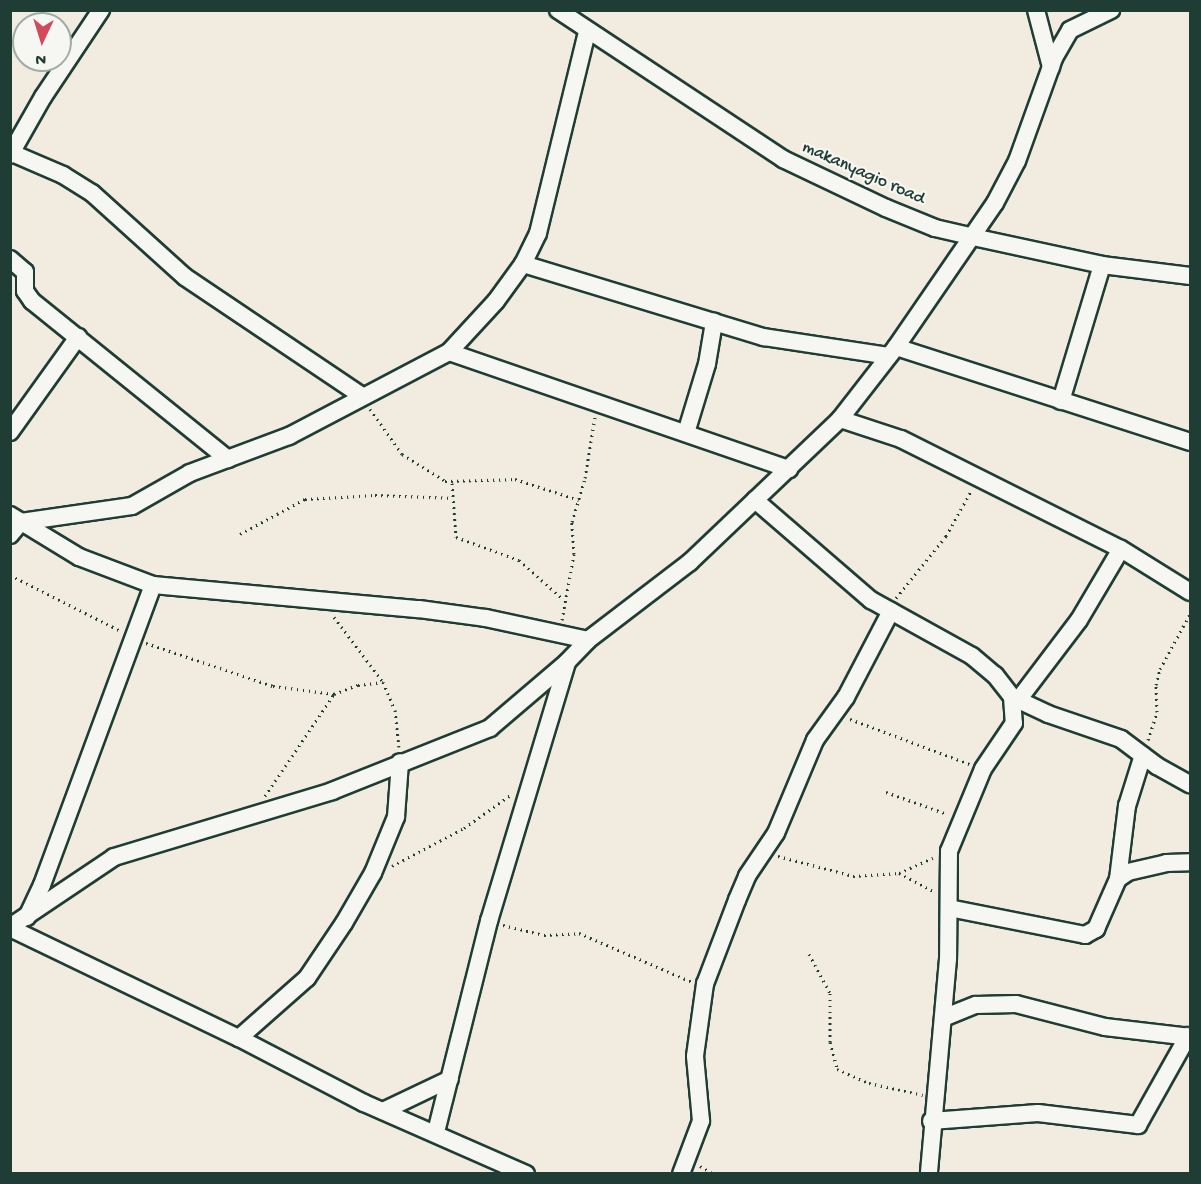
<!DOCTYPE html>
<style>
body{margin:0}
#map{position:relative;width:1201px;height:1184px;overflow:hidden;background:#f1ecdf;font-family:"Gochi Hand",sans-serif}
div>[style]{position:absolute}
.path>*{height:3px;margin-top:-1.5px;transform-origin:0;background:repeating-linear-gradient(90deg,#1f3d34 0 1.5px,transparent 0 6px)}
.roads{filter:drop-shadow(2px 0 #1f3d34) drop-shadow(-2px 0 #1f3d34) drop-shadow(0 2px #1f3d34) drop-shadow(0 -2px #1f3d34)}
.minor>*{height:16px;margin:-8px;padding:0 8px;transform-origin:8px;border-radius:8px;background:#f6f6f2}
span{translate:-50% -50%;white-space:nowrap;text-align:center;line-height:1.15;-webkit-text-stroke:4.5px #f6f6f2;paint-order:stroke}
.street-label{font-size:18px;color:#1f3d34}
.frame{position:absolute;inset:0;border:12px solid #1f3d34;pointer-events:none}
.north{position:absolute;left:12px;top:12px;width:60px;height:60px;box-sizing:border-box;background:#f6f6f2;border:2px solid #a0aca6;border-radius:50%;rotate:184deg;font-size:16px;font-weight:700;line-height:24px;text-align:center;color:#1f3d34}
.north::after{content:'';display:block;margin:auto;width:21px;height:27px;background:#d1495b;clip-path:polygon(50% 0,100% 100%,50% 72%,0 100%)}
</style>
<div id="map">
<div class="path">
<div style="left:370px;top:409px;width:55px;rotate:54.6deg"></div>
<div style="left:402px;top:454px;width:51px;rotate:32.1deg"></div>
<div style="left:445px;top:481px;width:70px;rotate:-1.6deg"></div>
<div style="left:515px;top:479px;width:67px;rotate:18.2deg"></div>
<div style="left:452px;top:483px;width:54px;rotate:85.8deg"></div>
<div style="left:456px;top:537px;width:67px;rotate:20.1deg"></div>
<div style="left:519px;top:560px;width:60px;rotate:41.6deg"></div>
<div style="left:240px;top:534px;width:74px;rotate:-28.3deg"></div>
<div style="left:305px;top:499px;width:70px;rotate:-3.3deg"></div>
<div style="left:375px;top:495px;width:78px;rotate:2.2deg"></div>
<div style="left:10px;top:575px;width:124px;rotate:26.8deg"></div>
<div style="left:896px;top:598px;width:80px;rotate:-51.1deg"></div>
<div style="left:946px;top:536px;width:51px;rotate:-60.9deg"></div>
<div style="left:334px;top:617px;width:81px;rotate:53deg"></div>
<div style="left:383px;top:682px;width:30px;rotate:67deg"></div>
<div style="left:395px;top:710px;width:37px;rotate:84deg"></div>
<div style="left:562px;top:620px;width:67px;rotate:-79.7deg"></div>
<div style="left:574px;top:554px;width:32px;rotate:-94deg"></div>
<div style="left:572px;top:522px;width:46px;rotate:-73.5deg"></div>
<div style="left:585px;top:478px;width:62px;rotate:-80.7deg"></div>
<div style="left:146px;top:643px;width:134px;rotate:18.7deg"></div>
<div style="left:273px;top:686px;width:62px;rotate:7.5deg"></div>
<div style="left:850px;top:719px;width:128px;rotate:20.6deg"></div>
<div style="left:1148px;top:740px;width:29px;rotate:-72deg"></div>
<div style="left:1157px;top:712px;width:27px;rotate:-92deg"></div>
<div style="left:1156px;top:685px;width:16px;rotate:-76deg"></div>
<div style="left:1160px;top:669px;width:63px;rotate:-61.4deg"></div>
<div style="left:886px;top:792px;width:65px;rotate:19.8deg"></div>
<div style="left:265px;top:796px;width:123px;rotate:-55.9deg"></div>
<div style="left:334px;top:694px;width:26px;rotate:-21deg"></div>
<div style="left:358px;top:685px;width:25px;rotate:-7deg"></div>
<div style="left:778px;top:856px;width:78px;rotate:14.9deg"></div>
<div style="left:853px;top:876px;width:46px;rotate:-3.7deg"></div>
<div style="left:899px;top:873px;width:40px;rotate:28deg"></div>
<div style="left:392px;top:866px;width:81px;rotate:-27.8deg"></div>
<div style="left:464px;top:828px;width:59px;rotate:-35.3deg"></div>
<div style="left:899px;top:873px;width:37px;rotate:-24deg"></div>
<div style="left:503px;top:925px;width:42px;rotate:13.7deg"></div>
<div style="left:544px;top:935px;width:35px;rotate:-3deg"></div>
<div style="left:579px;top:933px;width:123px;rotate:23.4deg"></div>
<div style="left:809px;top:954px;width:44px;rotate:61.7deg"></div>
<div style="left:830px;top:993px;width:49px;rotate:90deg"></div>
<div style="left:830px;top:1042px;width:28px;rotate:75deg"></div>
<div style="left:837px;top:1069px;width:35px;rotate:24deg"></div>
<div style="left:869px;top:1083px;width:55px;rotate:12.5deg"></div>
<div style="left:700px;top:1166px;width:16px;rotate:30deg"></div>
</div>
<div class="roads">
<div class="minor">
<div style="left:558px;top:10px;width:270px;rotate:33.5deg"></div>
<div style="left:783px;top:159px;width:114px;rotate:25.4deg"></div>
<div style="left:886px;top:208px;width:53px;rotate:22.2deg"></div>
<div style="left:935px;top:228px;width:39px;rotate:13deg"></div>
<div style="left:973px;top:237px;width:132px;rotate:12.2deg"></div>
<div style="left:1102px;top:265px;width:89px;rotate:7.1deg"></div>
<div style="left:1036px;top:10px;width:59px;rotate:75.3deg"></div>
<div style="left:12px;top:153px;width:56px;rotate:23.3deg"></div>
<div style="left:63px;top:175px;width:34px;rotate:32deg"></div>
<div style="left:92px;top:193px;width:125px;rotate:42.1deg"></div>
<div style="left:185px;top:277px;width:213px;rotate:33.9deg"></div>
<div style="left:10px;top:155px;width:67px;rotate:-60.4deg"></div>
<div style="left:43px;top:97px;width:105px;rotate:-56.3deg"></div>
<div style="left:10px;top:259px;width:20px;rotate:41deg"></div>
<div style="left:25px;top:272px;width:19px;rotate:90deg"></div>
<div style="left:25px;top:291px;width:12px;rotate:55deg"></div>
<div style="left:32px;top:301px;width:252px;rotate:38.9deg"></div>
<div style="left:523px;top:264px;width:252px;rotate:16.9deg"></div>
<div style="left:764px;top:337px;width:126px;rotate:8.6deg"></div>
<div style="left:896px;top:347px;width:309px;rotate:17.9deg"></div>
<div style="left:449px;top:352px;width:360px;rotate:19deg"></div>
<div style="left:1061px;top:401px;width:142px;rotate:-73.2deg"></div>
<div style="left:840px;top:419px;width:64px;rotate:18.2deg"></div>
<div style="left:901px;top:439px;width:246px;rotate:26.6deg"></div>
<div style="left:1121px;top:549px;width:81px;rotate:31.9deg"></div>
<div style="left:10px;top:432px;width:117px;rotate:-54.4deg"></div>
<div style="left:686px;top:433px;width:72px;rotate:-73.1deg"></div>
<div style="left:707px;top:364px;width:43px;rotate:-80.5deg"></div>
<div style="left:755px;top:500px;width:153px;rotate:40.8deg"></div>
<div style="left:871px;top:600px;width:115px;rotate:29deg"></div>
<div style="left:972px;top:656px;width:30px;rotate:40deg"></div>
<div style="left:995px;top:675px;width:28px;rotate:52deg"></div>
<div style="left:1012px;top:697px;width:26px;rotate:86deg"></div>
<div style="left:1014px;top:723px;width:55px;rotate:124deg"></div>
<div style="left:983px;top:769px;width:89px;rotate:112.5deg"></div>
<div style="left:949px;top:851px;width:108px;rotate:90.5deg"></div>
<div style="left:948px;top:959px;width:216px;rotate:95.1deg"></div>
<div style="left:10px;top:515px;width:81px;rotate:31.3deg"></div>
<div style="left:79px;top:557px;width:79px;rotate:20.7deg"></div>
<div style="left:153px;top:585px;width:267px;rotate:5.2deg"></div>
<div style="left:419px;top:609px;width:68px;rotate:7.7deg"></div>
<div style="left:486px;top:618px;width:104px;rotate:12.2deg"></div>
<div style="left:10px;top:535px;width:17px;rotate:-50deg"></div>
<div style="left:21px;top:522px;width:112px;rotate:-8.2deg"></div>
<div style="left:132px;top:506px;width:67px;rotate:-29.6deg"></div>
<div style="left:190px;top:473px;width:106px;rotate:-20.5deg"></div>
<div style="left:289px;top:436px;width:181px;rotate:-27.7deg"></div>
<div style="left:449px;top:352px;width:69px;rotate:-47.3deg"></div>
<div style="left:496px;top:301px;width:46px;rotate:-53.9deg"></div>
<div style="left:523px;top:264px;width:34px;rotate:-64deg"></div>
<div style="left:538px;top:233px;width:207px;rotate:-76.3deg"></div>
<div style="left:1012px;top:697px;width:40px;rotate:25deg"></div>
<div style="left:1048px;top:714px;width:77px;rotate:18.9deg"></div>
<div style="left:1121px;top:739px;width:45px;rotate:36.9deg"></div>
<div style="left:1157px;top:766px;width:38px;rotate:29deg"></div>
<div style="left:1019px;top:699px;width:99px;rotate:-52.8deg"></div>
<div style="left:1079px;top:620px;width:82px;rotate:-59.4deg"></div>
<div style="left:1118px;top:879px;width:74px;rotate:-83deg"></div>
<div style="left:1127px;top:806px;width:53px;rotate:-72.6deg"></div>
<div style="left:949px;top:908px;width:139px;rotate:11.2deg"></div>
<div style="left:1085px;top:935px;width:13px;rotate:-29deg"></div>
<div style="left:1096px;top:929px;width:55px;rotate:-66.3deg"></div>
<div style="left:1118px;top:879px;width:12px;rotate:-35deg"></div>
<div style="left:1128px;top:872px;width:39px;rotate:-13deg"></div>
<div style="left:1166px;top:863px;width:24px;rotate:-2deg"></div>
<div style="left:27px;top:917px;width:35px;rotate:-65deg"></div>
<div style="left:42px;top:885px;width:320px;rotate:-69.7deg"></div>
<div style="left:10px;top:927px;width:125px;rotate:-33.9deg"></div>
<div style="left:114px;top:857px;width:228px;rotate:-16.8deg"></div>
<div style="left:332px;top:791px;width:170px;rotate:-21.7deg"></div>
<div style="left:490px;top:728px;width:100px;rotate:-40.5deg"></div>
<div style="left:10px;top:928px;width:254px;rotate:25.7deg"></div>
<div style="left:239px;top:1038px;width:141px;rotate:27.5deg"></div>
<div style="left:364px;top:1103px;width:177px;rotate:23.7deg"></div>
<div style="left:943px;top:1018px;width:35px;rotate:-22deg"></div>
<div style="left:976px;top:1005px;width:40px;rotate:-1.4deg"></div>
<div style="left:1016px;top:1004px;width:92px;rotate:14.5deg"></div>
<div style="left:1105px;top:1027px;width:86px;rotate:6.7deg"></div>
<div style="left:239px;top:1038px;width:91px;rotate:-41.4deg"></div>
<div style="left:307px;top:978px;width:66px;rotate:-56.1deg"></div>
<div style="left:344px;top:923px;width:58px;rotate:-59.9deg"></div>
<div style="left:373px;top:873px;width:61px;rotate:-67.7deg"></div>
<div style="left:396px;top:817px;width:55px;rotate:-85.8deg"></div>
<div style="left:383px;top:1111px;width:74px;rotate:-25.5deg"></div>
<div style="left:931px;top:1121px;width:107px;rotate:-4.3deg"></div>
<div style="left:1038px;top:1113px;width:101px;rotate:6.8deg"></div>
<div style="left:1138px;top:1125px;width:102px;rotate:-60.7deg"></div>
<div style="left:436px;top:1132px;width:218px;rotate:-75.9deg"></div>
<div style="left:489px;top:921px;width:270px;rotate:-73.2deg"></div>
<div style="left:567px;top:662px;width:30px;rotate:-46deg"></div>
<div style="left:588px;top:640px;width:128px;rotate:-37.4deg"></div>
<div style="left:690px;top:562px;width:207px;rotate:-43.6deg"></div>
<div style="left:840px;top:419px;width:91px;rotate:-52.1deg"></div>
<div style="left:896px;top:347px;width:175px;rotate:-55.5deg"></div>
<div style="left:995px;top:203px;width:47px;rotate:-62.4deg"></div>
<div style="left:1017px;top:161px;width:109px;rotate:-70.2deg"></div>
<div style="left:1054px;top:58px;width:32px;rotate:-60deg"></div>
<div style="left:1070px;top:30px;width:46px;rotate:-26deg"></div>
<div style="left:681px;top:1174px;width:57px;rotate:-69.3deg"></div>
<div style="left:701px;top:1121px;width:65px;rotate:-95.3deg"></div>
<div style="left:695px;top:1056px;width:73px;rotate:-82.1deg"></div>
<div style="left:705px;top:984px;width:90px;rotate:-69.1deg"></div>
<div style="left:737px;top:900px;width:26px;rotate:-67deg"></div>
<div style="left:747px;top:876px;width:52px;rotate:-56deg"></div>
<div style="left:776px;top:833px;width:101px;rotate:-67.2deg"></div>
<div style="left:815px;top:740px;width:53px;rotate:-54.2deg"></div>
<div style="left:846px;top:697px;width:97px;rotate:-62.4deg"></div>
</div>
</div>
<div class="street-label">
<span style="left:863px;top:174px;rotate:24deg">makanyagio road</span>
</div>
<div class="frame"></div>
<div class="north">N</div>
</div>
